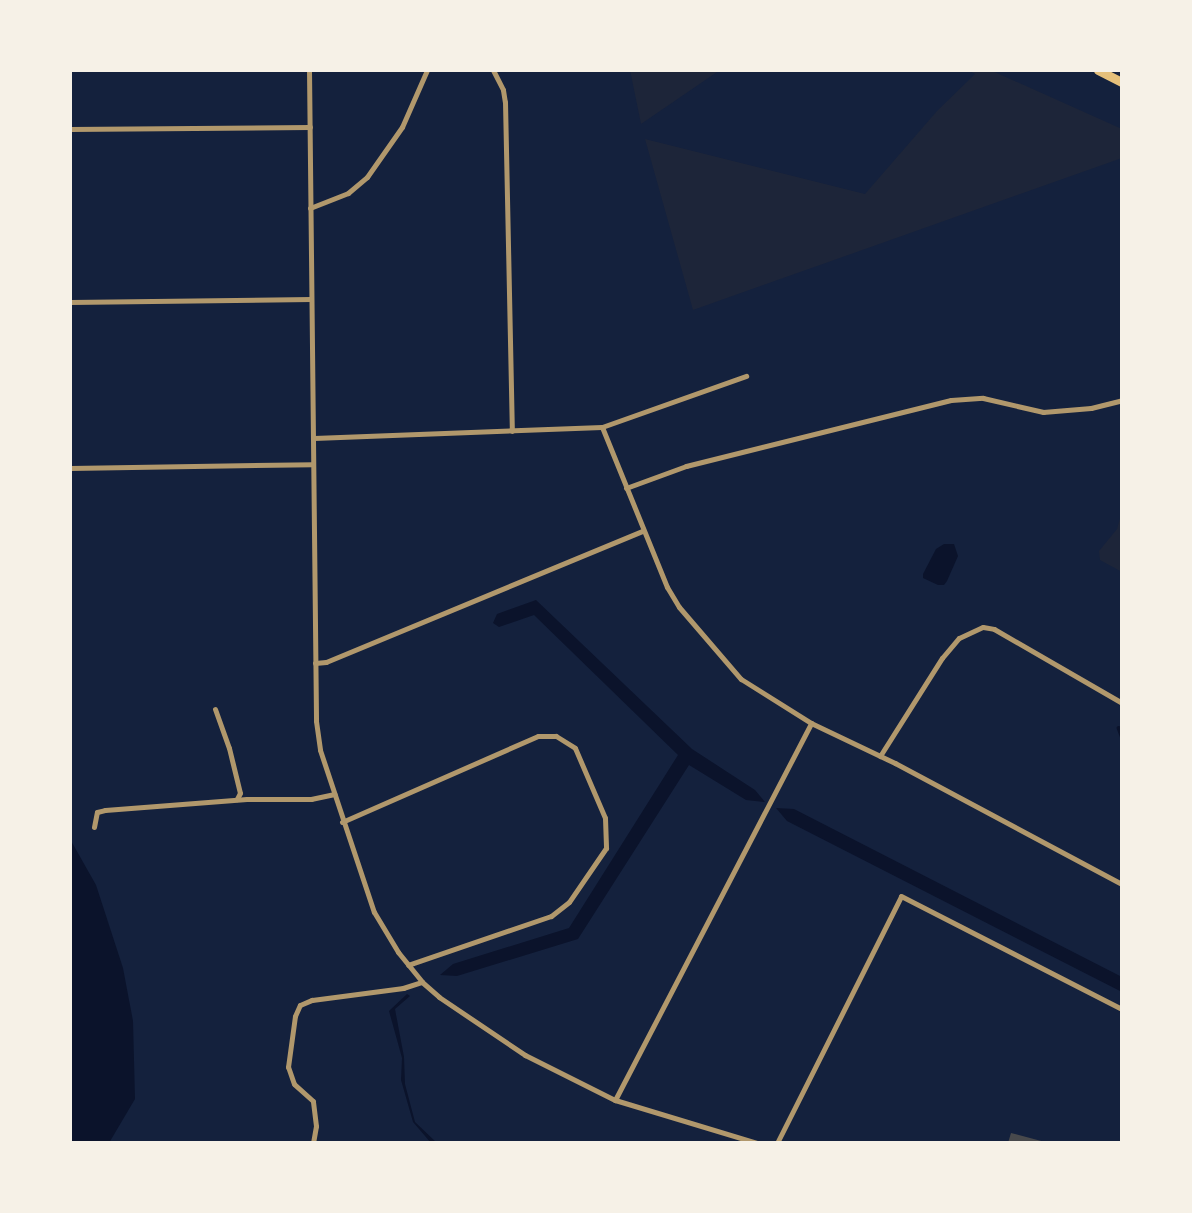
<!DOCTYPE html>
<style>
body{margin:0}
#map{position:relative;width:1192px;height:1213px;overflow:hidden;background:#14213d;font-family:"Fira Sans Condensed",sans-serif}
div>[style]{position:absolute}
.green>*{inset:0;background:#1d2539}
.water>*{inset:0;background:#0b132b}
.stream>*{height:3.5px;margin:-1.75px;padding:0 1.75px;transform-origin:1.75px;border-radius:1.75px;background:#0b132b}
.building>*{inset:0;background:#48494c}
.minor>*{height:5px;margin:-2.5px;padding:0 2.5px;transform-origin:2.5px;border-radius:2.5px;background:#b1986c}
.primary>*{height:9px;margin:-4.5px;padding:0 4.5px;transform-origin:4.5px;border-radius:4.5px;background:#e5c07b}
span{translate:-50% -50%;white-space:nowrap;text-align:center;line-height:1.15;-webkit-text-stroke:6px #f6f1e7;paint-order:stroke}
.frame{position:absolute;inset:0;border:72px solid #f6f1e7;pointer-events:none}
</style>
<div id="map">
<div class="green">
<div style="clip-path:polygon(630px 70px,720px 70px,641px 124px)"></div>
<div style="clip-path:polygon(968px 70px,990px 70px,1122px 129px,1122px 158px,693px 310px,645px 139px,865px 194px,937px 111px,975px 74px)"></div>
<div style="clip-path:polygon(1122px 511px,1122px 572px,1100px 560px,1099px 551px,1117px 529px)"></div>
</div>
<div class="water">
<div style="clip-path:polygon(944px 544px,954px 544px,958px 556px,947px 581px,944px 585px,938px 585px,923px 578px,923px 574px,936px 549px)"></div>
<div style="clip-path:polygon(536px 600px,692px 749px,755px 790px,765px 802px,746px 800px,689px 765px,578px 939px,457px 976px,440px 975px,453px 964px,569px 928px,678px 755px,534px 615px,499px 627px,493px 623px,497px 614px)"></div>
<div style="clip-path:polygon(776px 808px,794px 809px,1122px 977px,1122px 992px,787px 821px)"></div>
<div style="clip-path:polygon(70px 839px,96px 885px,123px 968px,133px 1021px,135px 1099px,109px 1143px,70px 1143px)"></div>
<div style="clip-path:polygon(407px 994px,410px 996px,395px 1009px,404px 1057px,405px 1084px,415px 1122px,437px 1143px,431px 1143px,413px 1122px,401px 1080px,402px 1058px,389px 1011px)"></div>
</div>
<div class="stream">
<div style="left:1119px;top:728px;width:9px;rotate:69deg"></div>
</div>
<div class="building">
<div style="clip-path:polygon(1011px 1133px,1045px 1142px,1045px 1143px,1008px 1143px)"></div>
</div>
<div class="minor">
<div style="left:309px;top:70px;width:651px;rotate:89.38deg"></div>
<div style="left:316px;top:721px;width:29px;rotate:82deg"></div>
<div style="left:320px;top:750px;width:171px;rotate:71.6deg"></div>
<div style="left:374px;top:912px;width:47px;rotate:59deg"></div>
<div style="left:398px;top:952px;width:38px;rotate:51deg"></div>
<div style="left:422px;top:982px;width:23px;rotate:41deg"></div>
<div style="left:439px;top:997px;width:104px;rotate:34deg"></div>
<div style="left:525px;top:1055px;width:101px;rotate:26.6deg"></div>
<div style="left:615px;top:1100px;width:148px;rotate:16.8deg"></div>
<div style="left:493px;top:70px;width:22px;rotate:63deg"></div>
<div style="left:503px;top:90px;width:12px;rotate:81deg"></div>
<div style="left:505px;top:102px;width:329px;rotate:88.8deg"></div>
<div style="left:70px;top:129px;width:240px;rotate:-0.5deg"></div>
<div style="left:310px;top:208px;width:41px;rotate:-21.5deg"></div>
<div style="left:348px;top:193px;width:25px;rotate:-40deg"></div>
<div style="left:367px;top:177px;width:61px;rotate:-55deg"></div>
<div style="left:402px;top:127px;width:62px;rotate:-66.3deg"></div>
<div style="left:70px;top:302px;width:241px;rotate:-0.7deg"></div>
<div style="left:602px;top:427px;width:153px;rotate:-19.5deg"></div>
<div style="left:314px;top:438px;width:288px;rotate:-2.2deg"></div>
<div style="left:602px;top:427px;width:173px;rotate:67.9deg"></div>
<div style="left:667px;top:587px;width:23px;rotate:59deg"></div>
<div style="left:679px;top:607px;width:95px;rotate:49.3deg"></div>
<div style="left:741px;top:679px;width:83px;rotate:32.2deg"></div>
<div style="left:811px;top:723px;width:93px;rotate:25.5deg"></div>
<div style="left:895px;top:763px;width:257px;rotate:28.1deg"></div>
<div style="left:70px;top:468px;width:243px;rotate:-0.9deg"></div>
<div style="left:626px;top:488px;width:64px;rotate:-20.1deg"></div>
<div style="left:686px;top:466px;width:273px;rotate:-14deg"></div>
<div style="left:951px;top:400px;width:32px;rotate:-4deg"></div>
<div style="left:983px;top:398px;width:62px;rotate:13.1deg"></div>
<div style="left:1043px;top:412px;width:48px;rotate:-4.8deg"></div>
<div style="left:1091px;top:408px;width:32px;rotate:-14deg"></div>
<div style="left:315px;top:663px;width:11px;rotate:-5deg"></div>
<div style="left:326px;top:662px;width:342px;rotate:-22.5deg"></div>
<div style="left:215px;top:709px;width:41px;rotate:70.3deg"></div>
<div style="left:229px;top:748px;width:46px;rotate:76.3deg"></div>
<div style="left:240px;top:793px;width:7px;rotate:117deg"></div>
<div style="left:880px;top:756px;width:116px;rotate:-57.7deg"></div>
<div style="left:942px;top:658px;width:26px;rotate:-50deg"></div>
<div style="left:959px;top:638px;width:26px;rotate:-25deg"></div>
<div style="left:983px;top:627px;width:11px;rotate:10deg"></div>
<div style="left:994px;top:629px;width:148px;rotate:30deg"></div>
<div style="left:342px;top:822px;width:214px;rotate:-23.7deg"></div>
<div style="left:538px;top:736px;width:18px"></div>
<div style="left:556px;top:736px;width:22px;rotate:32deg"></div>
<div style="left:575px;top:748px;width:76px;rotate:66.8deg"></div>
<div style="left:605px;top:818px;width:30px;rotate:88deg"></div>
<div style="left:606px;top:848px;width:65px;rotate:124.4deg"></div>
<div style="left:569px;top:902px;width:23px;rotate:142deg"></div>
<div style="left:551px;top:916px;width:151px;rotate:161.1deg"></div>
<div style="left:94px;top:827px;width:15px;rotate:-79deg"></div>
<div style="left:97px;top:812px;width:8px;rotate:-14deg"></div>
<div style="left:105px;top:810px;width:142px;rotate:-4.4deg"></div>
<div style="left:247px;top:799px;width:64px"></div>
<div style="left:311px;top:799px;width:24px;rotate:-12deg"></div>
<div style="left:615px;top:1100px;width:425px;rotate:-62.5deg"></div>
<div style="left:313px;top:1143px;width:17px;rotate:-80deg"></div>
<div style="left:316px;top:1126px;width:25px;rotate:-97deg"></div>
<div style="left:313px;top:1101px;width:25px;rotate:-138deg"></div>
<div style="left:294px;top:1084px;width:18px;rotate:-109deg"></div>
<div style="left:288px;top:1067px;width:51px;rotate:-82.2deg"></div>
<div style="left:295px;top:1016px;width:12px;rotate:-66deg"></div>
<div style="left:300px;top:1005px;width:13px;rotate:-23deg"></div>
<div style="left:312px;top:1000px;width:92px;rotate:-7.5deg"></div>
<div style="left:403px;top:988px;width:20px;rotate:-18deg"></div>
<div style="left:777px;top:1143px;width:276px;rotate:-63.3deg"></div>
<div style="left:901px;top:896px;width:248px;rotate:27.1deg"></div>
</div>
<div class="primary">
<div style="left:1098px;top:70px;width:27px;rotate:27deg"></div>
</div>
<div class="frame"></div>
</div>
